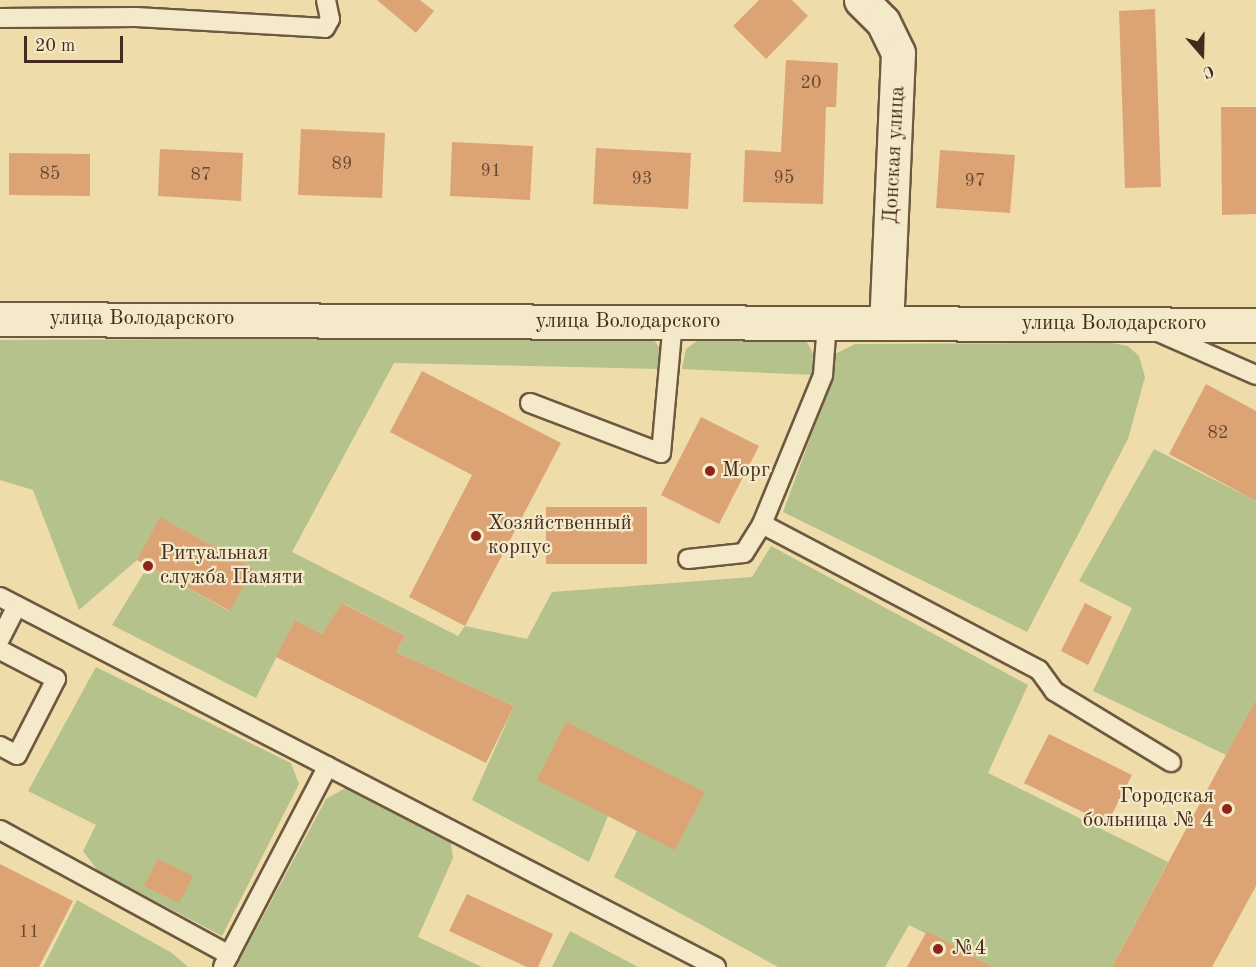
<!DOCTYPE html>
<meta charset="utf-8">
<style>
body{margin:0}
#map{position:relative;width:1256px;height:967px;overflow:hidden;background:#eda;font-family:"Old Standard TT",serif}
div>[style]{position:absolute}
.green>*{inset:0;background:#b5c28b}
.building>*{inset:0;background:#dca475}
.roads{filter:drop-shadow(2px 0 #6e5840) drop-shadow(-2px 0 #6e5840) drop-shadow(0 2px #6e5840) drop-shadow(0 -2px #6e5840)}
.service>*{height:18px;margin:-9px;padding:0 9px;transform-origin:9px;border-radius:9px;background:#f4e9c8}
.minor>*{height:33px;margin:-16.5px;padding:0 16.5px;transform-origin:16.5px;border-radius:16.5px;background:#f4e9c8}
.dots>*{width:16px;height:16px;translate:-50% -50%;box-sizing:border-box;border:3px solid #f4e9c8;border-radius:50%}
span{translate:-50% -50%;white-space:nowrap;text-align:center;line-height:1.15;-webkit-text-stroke:4.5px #f4e9c8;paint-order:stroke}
.number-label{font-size:18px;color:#694933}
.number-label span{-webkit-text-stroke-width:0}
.street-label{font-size:21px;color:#432b1d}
.poi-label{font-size:21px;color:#432b1d}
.left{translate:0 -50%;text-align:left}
.right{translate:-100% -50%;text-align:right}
.north{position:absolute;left:1172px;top:24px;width:60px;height:60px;-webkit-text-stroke:4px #f4e9c8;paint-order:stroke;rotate:160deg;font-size:16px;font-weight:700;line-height:24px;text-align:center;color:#432b1d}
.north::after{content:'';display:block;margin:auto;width:21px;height:27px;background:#432b1d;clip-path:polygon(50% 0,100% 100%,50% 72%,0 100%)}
.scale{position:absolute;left:24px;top:36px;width:99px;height:27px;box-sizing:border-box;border:3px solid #432b1d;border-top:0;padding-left:8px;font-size:18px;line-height:21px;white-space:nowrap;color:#432b1d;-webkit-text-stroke:4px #f4e9c8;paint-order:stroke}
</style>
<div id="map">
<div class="green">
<div style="clip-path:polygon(652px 337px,660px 349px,660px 369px,394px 363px,292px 552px,458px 636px,465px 626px,527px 639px,552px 592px,752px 577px,771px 546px,1028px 685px,988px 773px,1168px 862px,1112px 967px,992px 967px,909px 925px,885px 967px,778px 967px,614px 877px,637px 831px,608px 816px,589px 862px,472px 800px,514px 706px,396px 652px,405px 636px,343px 603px,322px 634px,295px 620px,256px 698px,112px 625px,148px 566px,229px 611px,253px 568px,161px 518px,137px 560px,79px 610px,33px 490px,0 480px,0 340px)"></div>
<div style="clip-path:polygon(701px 338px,805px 338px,815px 358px,814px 375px,682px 369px,686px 349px)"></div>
<div style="clip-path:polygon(1112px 343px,1128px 346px,1139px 356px,1145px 377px,1128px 439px,1027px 632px,783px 512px,833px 376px,835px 354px,855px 344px)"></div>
<div style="clip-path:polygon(1154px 449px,1256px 501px,1256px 699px,1226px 755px,1093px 691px,1132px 608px,1079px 581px)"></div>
<div style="clip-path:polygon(96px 667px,291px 763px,299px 784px,222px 936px,98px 871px,83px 851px,96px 825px,28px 791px)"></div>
<div style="clip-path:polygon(349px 786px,449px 831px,453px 858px,418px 937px,482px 967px,236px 967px,326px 799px)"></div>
<div style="clip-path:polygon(77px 900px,172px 953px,188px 967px,43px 967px)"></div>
<div style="clip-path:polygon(570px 931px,638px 967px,552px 967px)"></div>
</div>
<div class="building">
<div style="clip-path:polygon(377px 0,420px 0,434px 11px,416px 33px)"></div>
<div style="clip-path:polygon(759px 0,792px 0,808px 16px,766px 59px,733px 26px)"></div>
<div style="clip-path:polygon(1155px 9px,1161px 187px,1125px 188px,1119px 11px)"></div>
<div style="clip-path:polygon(786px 60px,838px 63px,836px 107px,826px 107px,823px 204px,743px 202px,745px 150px,781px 152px)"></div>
<div style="clip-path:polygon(1221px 107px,1256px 107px,1256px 214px,1222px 215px)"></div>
<div style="clip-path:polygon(301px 129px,385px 133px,382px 198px,298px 195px)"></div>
<div style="clip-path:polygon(452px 142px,533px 146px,530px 200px,450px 196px)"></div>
<div style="clip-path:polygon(596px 148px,691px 153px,688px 209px,593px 204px)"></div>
<div style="clip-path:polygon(160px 149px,243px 153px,241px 201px,158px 196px)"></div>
<div style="clip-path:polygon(940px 150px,1015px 155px,1010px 213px,936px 208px)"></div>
<div style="clip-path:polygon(9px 153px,90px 154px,90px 196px,9px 195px)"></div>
<div style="clip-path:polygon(422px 371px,561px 443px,465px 626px,409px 597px,472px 475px,390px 432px)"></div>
<div style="clip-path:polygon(1206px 384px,1256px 411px,1256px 501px,1169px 454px)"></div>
<div style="clip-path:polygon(701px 417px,759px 446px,719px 524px,661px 495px)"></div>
<div style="clip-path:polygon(546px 507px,647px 507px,647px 564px,546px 564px)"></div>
<div style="clip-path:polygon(160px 517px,253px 568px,230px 611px,137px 560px)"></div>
<div style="clip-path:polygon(342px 603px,405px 636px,396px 652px,514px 706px,486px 763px,276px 657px,295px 620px,322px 634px)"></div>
<div style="clip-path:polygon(1085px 603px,1112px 617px,1088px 665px,1061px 651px)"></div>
<div style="clip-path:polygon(1256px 699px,1256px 886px,1212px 967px,1112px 967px)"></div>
<div style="clip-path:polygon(566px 722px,705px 792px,675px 850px,537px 780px)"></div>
<div style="clip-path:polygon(1049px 734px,1132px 775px,1107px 824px,1024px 783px)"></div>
<div style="clip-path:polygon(158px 859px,193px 876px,179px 903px,144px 886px)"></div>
<div style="clip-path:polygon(0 864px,73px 901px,39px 967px,0 967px)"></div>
<div style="clip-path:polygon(467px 894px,553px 934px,538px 967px,527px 967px,449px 931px)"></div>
<div style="clip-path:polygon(927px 931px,992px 967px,907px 967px)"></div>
</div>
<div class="roads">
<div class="service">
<div style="left:0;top:18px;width:136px;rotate:-0.4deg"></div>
<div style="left:136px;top:17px;width:189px;rotate:3.3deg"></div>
<div style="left:325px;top:28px;width:10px;rotate:-61deg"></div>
<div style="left:330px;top:19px;width:19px;rotate:-102deg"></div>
<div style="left:1158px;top:332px;width:107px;rotate:23.7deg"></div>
<div style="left:530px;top:403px;width:140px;rotate:20.9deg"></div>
<div style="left:661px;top:453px;width:132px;rotate:-84.8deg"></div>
<div style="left:762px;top:524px;width:313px;rotate:27.8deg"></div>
<div style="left:1039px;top:670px;width:26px;rotate:54deg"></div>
<div style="left:1054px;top:691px;width:137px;rotate:31.3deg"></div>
<div style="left:688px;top:559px;width:56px;rotate:-6.1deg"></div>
<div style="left:744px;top:553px;width:34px;rotate:-58deg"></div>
<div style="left:762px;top:524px;width:161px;rotate:-67.7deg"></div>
<div style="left:823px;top:375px;width:52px;rotate:-85.6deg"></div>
<div style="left:0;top:597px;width:806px;rotate:27.33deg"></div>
<div style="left:0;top:639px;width:37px;rotate:-63deg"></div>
<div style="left:0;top:650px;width:63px;rotate:27.4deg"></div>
<div style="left:56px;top:679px;width:85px;rotate:117.2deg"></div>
<div style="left:17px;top:755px;width:19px;rotate:-152deg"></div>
<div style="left:0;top:830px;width:261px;rotate:28.6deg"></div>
<div style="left:229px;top:955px;width:13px;rotate:117deg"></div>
<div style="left:229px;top:955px;width:213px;rotate:-62.4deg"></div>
</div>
<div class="minor">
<div style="left:861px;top:0;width:31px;rotate:45deg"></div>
<div style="left:883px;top:22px;width:34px;rotate:64deg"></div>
<div style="left:898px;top:53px;width:270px;rotate:92.5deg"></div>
<div style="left:0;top:319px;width:1256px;rotate:0.27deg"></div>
</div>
</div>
<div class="dots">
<div style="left:710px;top:471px;background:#8f2418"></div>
<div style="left:476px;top:536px;background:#8f2418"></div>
<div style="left:148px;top:566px;background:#8f2418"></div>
<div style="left:1227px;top:809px;background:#8f2418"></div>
<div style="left:938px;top:949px;background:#8f2418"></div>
</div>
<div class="number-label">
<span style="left:811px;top:83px">20</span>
<span style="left:342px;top:164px">89</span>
<span style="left:491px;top:171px">91</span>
<span style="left:50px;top:174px">85</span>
<span style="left:201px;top:175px">87</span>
<span style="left:784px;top:178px">95</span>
<span style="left:642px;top:179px">93</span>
<span style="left:975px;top:181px">97</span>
<span style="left:1218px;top:433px">82</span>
<span style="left:29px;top:932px">11</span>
</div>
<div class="street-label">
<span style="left:895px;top:155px;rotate:-87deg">Донская улица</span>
<span style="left:142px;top:319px">улица Володарского</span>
<span style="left:628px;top:322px">улица Володарского</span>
<span style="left:1114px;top:324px">улица Володарского</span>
</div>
<div class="poi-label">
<span class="left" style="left:722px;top:471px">Морг</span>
<span class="left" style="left:488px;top:536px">Хозяйственный<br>корпус</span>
<span class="left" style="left:160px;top:566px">Ритуальная<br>служба Памяти</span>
<span class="right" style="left:1214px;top:809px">Городская<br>больница № 4</span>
<span class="left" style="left:952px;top:949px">№4</span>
</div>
<div class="north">С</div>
<div class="scale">20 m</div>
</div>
